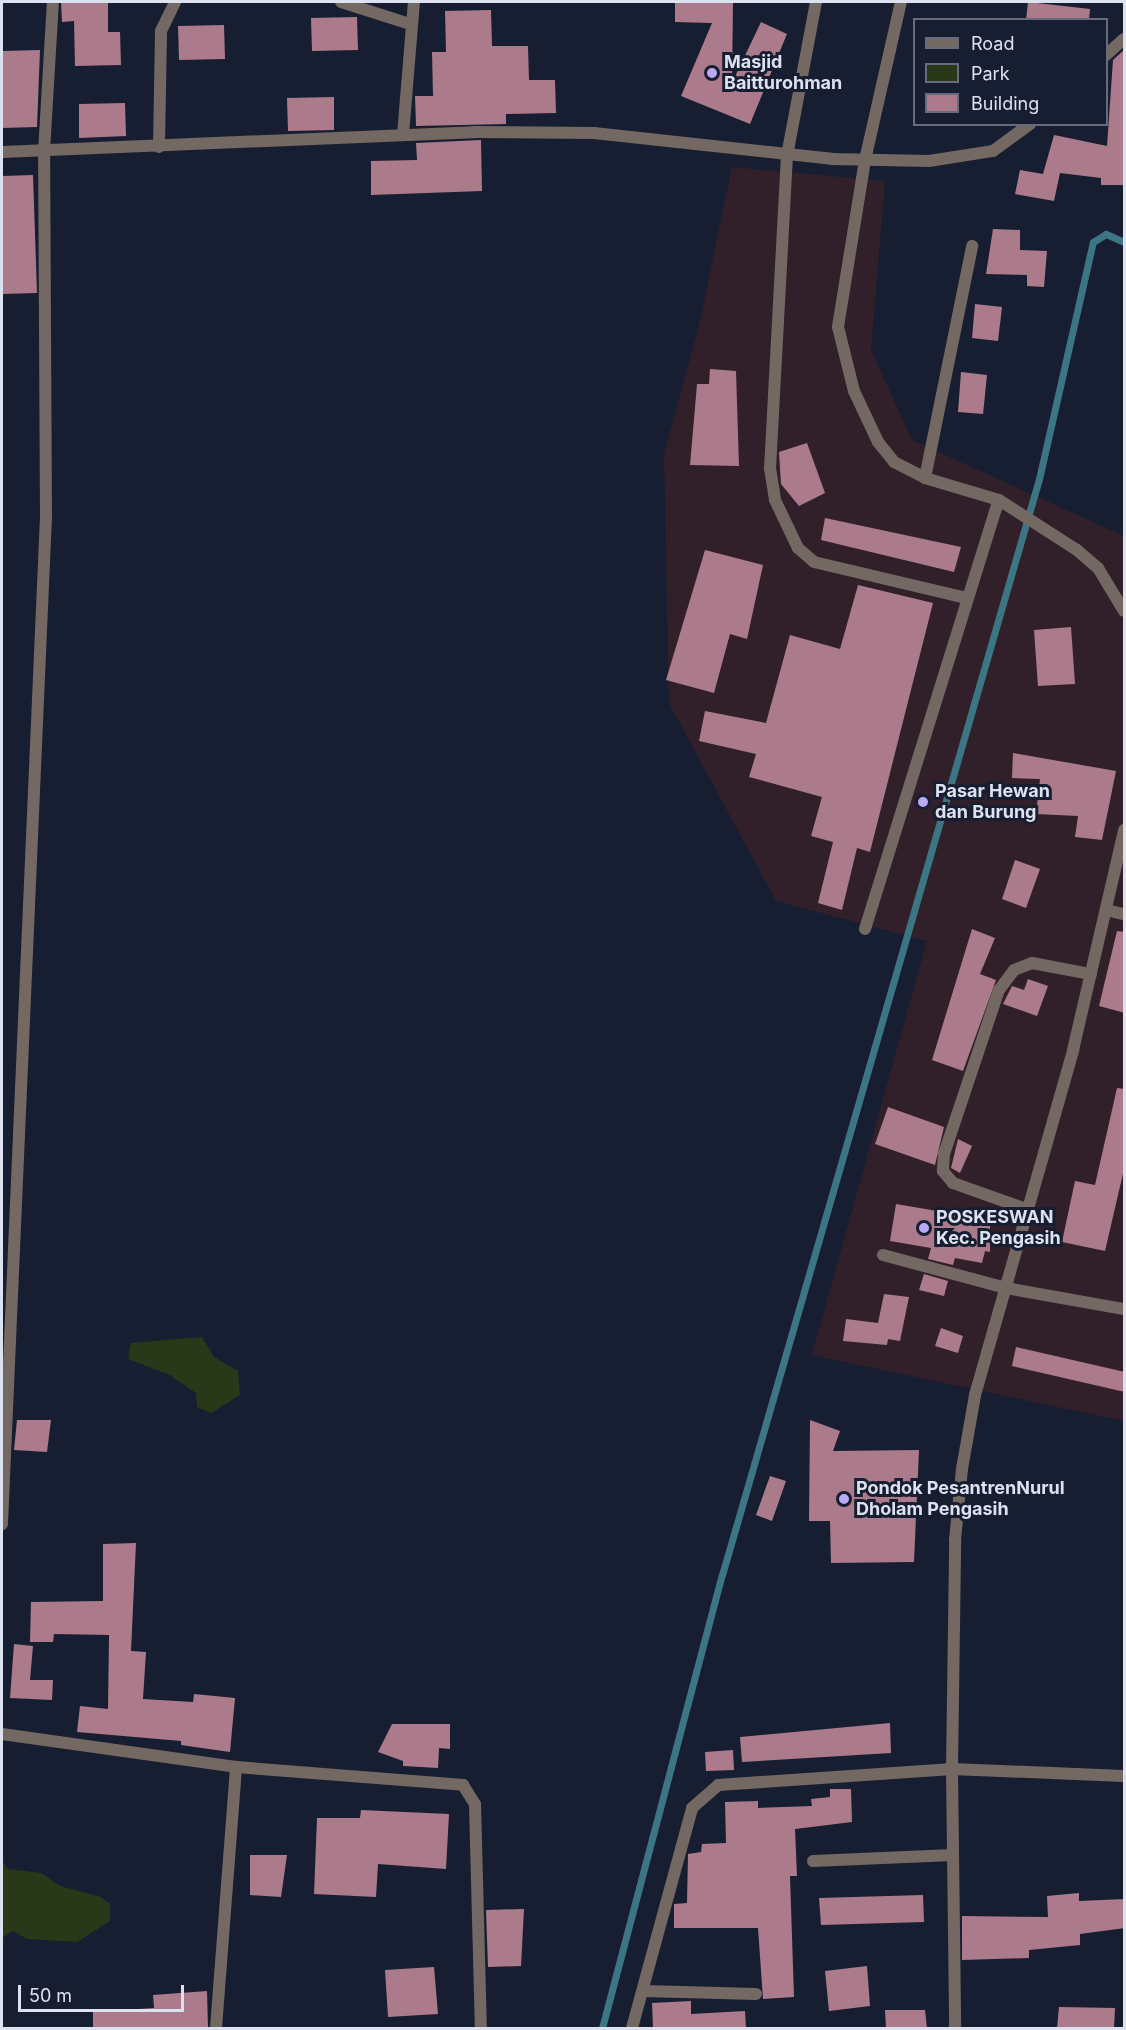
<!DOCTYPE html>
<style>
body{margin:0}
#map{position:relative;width:1126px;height:2030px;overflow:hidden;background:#171e31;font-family:Inter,sans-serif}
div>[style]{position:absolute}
.commercial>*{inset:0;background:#312029}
.green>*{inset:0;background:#283819}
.stream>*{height:7px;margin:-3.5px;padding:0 3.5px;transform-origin:3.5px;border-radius:3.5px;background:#3c7685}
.building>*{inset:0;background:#ac7b8b}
.service>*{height:12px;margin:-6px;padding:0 6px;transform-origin:6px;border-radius:6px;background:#746863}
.minor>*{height:12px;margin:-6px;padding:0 6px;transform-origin:6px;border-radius:6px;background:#746863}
.tertiary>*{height:12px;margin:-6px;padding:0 6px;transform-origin:6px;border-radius:6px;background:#746863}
.dots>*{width:16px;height:16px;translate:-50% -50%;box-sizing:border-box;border:3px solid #171e31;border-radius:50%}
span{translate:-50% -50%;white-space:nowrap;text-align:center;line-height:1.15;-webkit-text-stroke:6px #171e31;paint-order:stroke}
.poi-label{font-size:18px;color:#dce2ef;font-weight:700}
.left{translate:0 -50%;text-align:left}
.frame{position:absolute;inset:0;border:3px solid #dce2ef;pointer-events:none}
.legend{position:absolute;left:913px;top:18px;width:195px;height:108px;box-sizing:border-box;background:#171e31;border:2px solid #666c7d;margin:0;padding:8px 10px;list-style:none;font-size:18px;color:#dce2ef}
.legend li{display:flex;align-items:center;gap:12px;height:30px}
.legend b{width:30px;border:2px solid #666c7d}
.scale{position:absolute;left:18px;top:1985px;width:166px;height:27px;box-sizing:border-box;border:3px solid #dce2ef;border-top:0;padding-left:8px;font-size:18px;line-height:21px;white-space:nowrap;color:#dce2ef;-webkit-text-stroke:4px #171e31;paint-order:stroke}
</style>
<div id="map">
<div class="commercial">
<div style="clip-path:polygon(732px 167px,885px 181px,871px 350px,912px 440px,1124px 536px,1124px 1421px,812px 1355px,927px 941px,776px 901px,669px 703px,664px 454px,699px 326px)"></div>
</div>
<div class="green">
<div style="clip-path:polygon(202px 1337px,214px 1357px,238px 1371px,240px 1395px,211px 1413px,197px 1407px,196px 1393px,170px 1375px,128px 1359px,131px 1343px)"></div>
<div style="clip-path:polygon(2px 1861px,8px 1869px,41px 1873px,60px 1886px,101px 1897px,110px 1904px,110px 1921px,77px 1942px,27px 1939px,13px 1931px,2px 1938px)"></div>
</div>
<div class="stream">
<div style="left:602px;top:2028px;width:469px;rotate:-75.2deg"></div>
<div style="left:722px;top:1575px;width:1141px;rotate:-73.87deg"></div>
<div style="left:1039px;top:479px;width:243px;rotate:-77.2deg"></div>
<div style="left:1093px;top:242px;width:15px;rotate:-32deg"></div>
<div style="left:1106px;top:234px;width:20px;rotate:24deg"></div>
</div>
<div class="building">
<div style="clip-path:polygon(61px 2px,108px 2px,108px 32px,120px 32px,121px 65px,75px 66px,74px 21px,62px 22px)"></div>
<div style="clip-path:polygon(675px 2px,733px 2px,732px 83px,761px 22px,787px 34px,750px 124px,681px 96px,712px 23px,675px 22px)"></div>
<div style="clip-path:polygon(1028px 2px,1090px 9px,1089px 20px,1026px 20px)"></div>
<div style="clip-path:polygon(491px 10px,492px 46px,528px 46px,529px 80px,555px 80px,556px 113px,506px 114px,506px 124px,416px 126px,415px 96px,433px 96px,432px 52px,446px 52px,445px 11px)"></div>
<div style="clip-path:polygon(357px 17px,358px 50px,312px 51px,311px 18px)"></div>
<div style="clip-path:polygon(224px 25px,225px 59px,179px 60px,178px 26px)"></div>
<div style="clip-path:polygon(40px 50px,37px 127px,2px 128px,2px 51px)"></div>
<div style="clip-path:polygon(1124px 50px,1125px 185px,1101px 185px,1101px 178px,1060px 173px,1054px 201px,1015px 194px,1020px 170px,1043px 174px,1054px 135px,1107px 146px,1113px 60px)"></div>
<div style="clip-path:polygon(334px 97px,334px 130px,288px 131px,287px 98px)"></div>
<div style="clip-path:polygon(125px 103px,126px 136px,79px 138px,79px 104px)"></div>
<div style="clip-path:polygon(481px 140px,482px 191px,371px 195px,371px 161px,417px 160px,416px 143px)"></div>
<div style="clip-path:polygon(33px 175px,37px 293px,2px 294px,2px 176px)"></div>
<div style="clip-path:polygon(993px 229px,1020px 230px,1020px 250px,1047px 251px,1044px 287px,1027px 286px,1027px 275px,986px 274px)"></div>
<div style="clip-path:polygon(975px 304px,1002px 307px,998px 341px,972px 338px)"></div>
<div style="clip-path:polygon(710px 369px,736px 371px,739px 466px,690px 465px,697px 384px,709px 384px)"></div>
<div style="clip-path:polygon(961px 372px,987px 375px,983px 414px,958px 412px)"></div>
<div style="clip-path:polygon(807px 443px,825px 493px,799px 506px,781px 484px,779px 452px)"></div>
<div style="clip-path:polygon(825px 518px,961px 547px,954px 572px,821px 540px)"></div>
<div style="clip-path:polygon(705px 550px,763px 565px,747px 639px,730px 634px,714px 693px,666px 680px)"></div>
<div style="clip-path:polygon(858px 585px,933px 603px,870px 852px,857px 848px,842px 910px,818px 903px,833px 842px,811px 836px,822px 797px,749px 777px,756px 754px,699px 741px,705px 711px,766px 723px,790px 635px,840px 649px)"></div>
<div style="clip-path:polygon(1071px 627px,1075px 684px,1038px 686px,1034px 630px)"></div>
<div style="clip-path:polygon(1013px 753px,1116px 771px,1102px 840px,1075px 837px,1078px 816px,1036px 814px,1040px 779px,1012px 778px)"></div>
<div style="clip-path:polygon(1015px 860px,1040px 869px,1026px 908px,1002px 899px)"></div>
<div style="clip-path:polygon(972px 929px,995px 938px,980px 974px,996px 980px,963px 1071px,932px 1060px)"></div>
<div style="clip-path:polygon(1117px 931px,1125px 932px,1125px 1013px,1099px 1006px)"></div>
<div style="clip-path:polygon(1028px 979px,1048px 986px,1037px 1016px,1003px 1004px,1012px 986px,1024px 990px)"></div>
<div style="clip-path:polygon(1117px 1088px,1125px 1089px,1125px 1165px,1105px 1251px,1062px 1242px,1075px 1181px,1095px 1185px)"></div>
<div style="clip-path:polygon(888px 1107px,944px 1127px,935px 1165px,875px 1144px)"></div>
<div style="clip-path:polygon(958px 1139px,972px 1146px,960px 1173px,951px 1168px)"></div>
<div style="clip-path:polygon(896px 1204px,990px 1220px,990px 1252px,985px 1251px,982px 1263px,955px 1258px,953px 1265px,928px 1259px,931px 1248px,890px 1241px)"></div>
<div style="clip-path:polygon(924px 1274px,948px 1281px,944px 1296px,919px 1290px)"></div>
<div style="clip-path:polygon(884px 1294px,909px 1297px,900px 1341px,888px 1339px,887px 1345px,843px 1341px,846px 1319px,878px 1323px)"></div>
<div style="clip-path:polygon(941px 1328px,963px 1336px,958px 1353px,935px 1346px)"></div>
<div style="clip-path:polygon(1016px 1347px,1125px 1372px,1125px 1392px,1012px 1366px)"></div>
<div style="clip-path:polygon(17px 1420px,51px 1420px,47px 1452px,14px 1450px)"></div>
<div style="clip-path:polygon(810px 1420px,840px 1431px,833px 1451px,919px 1450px,914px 1562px,831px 1563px,830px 1521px,809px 1521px)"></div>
<div style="clip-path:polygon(770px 1476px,786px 1481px,772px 1521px,756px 1515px)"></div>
<div style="clip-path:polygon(136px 1543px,131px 1651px,146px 1652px,143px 1699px,193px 1702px,194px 1694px,235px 1698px,230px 1752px,181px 1745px,181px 1741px,77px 1732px,80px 1706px,108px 1709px,109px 1635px,54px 1634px,53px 1642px,30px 1642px,31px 1602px,103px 1601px,103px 1544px)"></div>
<div style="clip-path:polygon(14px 1644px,33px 1646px,30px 1680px,53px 1680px,52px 1700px,10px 1698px)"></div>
<div style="clip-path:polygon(890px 1723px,891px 1753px,742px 1762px,740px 1737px)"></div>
<div style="clip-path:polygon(392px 1724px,450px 1724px,450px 1749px,439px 1748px,438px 1768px,403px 1766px,403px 1761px,378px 1752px)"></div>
<div style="clip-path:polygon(733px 1750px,734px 1770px,706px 1771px,705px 1752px)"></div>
<div style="clip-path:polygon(830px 1789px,851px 1789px,852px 1822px,795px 1829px,797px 1876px,790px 1876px,794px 1997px,763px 1999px,758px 1928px,674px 1928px,674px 1904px,687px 1903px,688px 1854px,701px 1852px,702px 1844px,726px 1843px,725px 1802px,758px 1801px,758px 1808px,812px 1806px,811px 1799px,830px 1797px)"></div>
<div style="clip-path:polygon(361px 1810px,449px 1814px,446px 1869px,378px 1864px,376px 1897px,314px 1894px,317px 1818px,360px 1818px)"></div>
<div style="clip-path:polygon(250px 1855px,287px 1855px,281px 1897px,250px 1895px)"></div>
<div style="clip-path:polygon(1079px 1893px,1079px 1901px,1125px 1899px,1125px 1928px,1080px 1934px,1080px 1945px,1029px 1950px,1029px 1958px,962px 1960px,962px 1916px,1048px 1917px,1047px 1896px)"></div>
<div style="clip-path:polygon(923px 1895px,924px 1922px,821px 1925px,819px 1898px)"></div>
<div style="clip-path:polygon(524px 1909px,521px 1966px,488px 1967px,486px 1910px)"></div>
<div style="clip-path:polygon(867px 1966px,870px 2006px,829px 2011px,825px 1971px)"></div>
<div style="clip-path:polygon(434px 1967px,438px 2014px,388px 2017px,385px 1970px)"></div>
<div style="clip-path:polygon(207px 1991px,208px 2028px,93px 2028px,93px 2012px,154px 2008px,153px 1995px)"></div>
<div style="clip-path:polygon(691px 2001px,691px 2014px,745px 2011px,746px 2028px,653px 2028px,652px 2003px)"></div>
<div style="clip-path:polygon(1059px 2007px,1115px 2008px,1114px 2028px,1057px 2028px)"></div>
<div style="clip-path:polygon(885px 2010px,925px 2010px,927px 2028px,886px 2028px)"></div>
</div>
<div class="service">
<div style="left:865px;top:160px;width:169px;rotate:99.2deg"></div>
<div style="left:838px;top:327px;width:66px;rotate:76deg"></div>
<div style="left:854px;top:391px;width:56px;rotate:64.8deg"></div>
<div style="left:878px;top:442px;width:26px;rotate:51deg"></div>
<div style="left:894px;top:462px;width:35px;rotate:27deg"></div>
<div style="left:925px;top:478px;width:77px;rotate:16.6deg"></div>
<div style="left:999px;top:500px;width:93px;rotate:32.7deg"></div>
<div style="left:1077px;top:550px;width:28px;rotate:41deg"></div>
<div style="left:1098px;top:568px;width:50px;rotate:58.8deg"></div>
<div style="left:925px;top:478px;width:237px;rotate:-78.5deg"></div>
<div style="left:1106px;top:910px;width:18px;rotate:13deg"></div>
<div style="left:1029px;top:1210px;width:81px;rotate:-160.4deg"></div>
<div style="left:953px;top:1183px;width:16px;rotate:-130deg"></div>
<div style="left:943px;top:1171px;width:17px;rotate:-87deg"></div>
<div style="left:944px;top:1154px;width:173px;rotate:-71.5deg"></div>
<div style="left:999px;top:990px;width:25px;rotate:-53deg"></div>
<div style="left:1014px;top:970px;width:19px;rotate:-21deg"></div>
<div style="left:1032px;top:963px;width:60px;rotate:10.6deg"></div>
<div style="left:1006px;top:1288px;width:120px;rotate:10.1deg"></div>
<div style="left:952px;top:1769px;width:229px;rotate:-89.2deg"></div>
<div style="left:955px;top:1540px;width:71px;rotate:-84.4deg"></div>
<div style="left:962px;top:1469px;width:75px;rotate:-80deg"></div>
<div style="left:975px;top:1395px;width:359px;rotate:-74.1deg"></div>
<div style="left:1073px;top:1050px;width:226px;rotate:-76.9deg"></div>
</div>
<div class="minor">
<div style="left:341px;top:2px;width:72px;rotate:17.7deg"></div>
<div style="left:816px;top:2px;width:156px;rotate:100.7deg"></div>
<div style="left:787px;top:155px;width:313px;rotate:93.1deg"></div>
<div style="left:770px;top:468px;width:32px;rotate:81deg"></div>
<div style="left:775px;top:500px;width:53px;rotate:64.4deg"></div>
<div style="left:798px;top:548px;width:21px;rotate:41deg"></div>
<div style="left:814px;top:562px;width:156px;rotate:13.3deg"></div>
<div style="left:403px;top:135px;width:133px;rotate:-85.3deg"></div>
<div style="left:159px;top:147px;width:116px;rotate:-89deg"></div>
<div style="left:161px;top:31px;width:32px;rotate:-64deg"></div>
<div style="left:44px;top:152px;width:150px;rotate:-86.6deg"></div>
<div style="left:865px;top:160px;width:162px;rotate:-77.2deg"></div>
<div style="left:865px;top:929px;width:449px;rotate:-72.7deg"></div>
<div style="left:883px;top:1255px;width:127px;rotate:15deg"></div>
<div style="left:2px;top:1734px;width:236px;rotate:8deg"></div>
<div style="left:236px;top:1767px;width:228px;rotate:4.5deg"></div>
<div style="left:463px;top:1785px;width:22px;rotate:58deg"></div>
<div style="left:475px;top:1804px;width:224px;rotate:88.5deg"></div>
<div style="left:952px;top:1769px;width:259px;rotate:89.3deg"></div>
<div style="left:813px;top:1861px;width:140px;rotate:-2.5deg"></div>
<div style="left:643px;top:1991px;width:113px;rotate:1.5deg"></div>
<div style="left:216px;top:2028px;width:262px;rotate:-85.6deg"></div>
<div style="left:632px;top:2028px;width:228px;rotate:-74.7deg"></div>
<div style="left:692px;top:1808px;width:35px;rotate:-41deg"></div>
<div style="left:718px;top:1785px;width:235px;rotate:-3.9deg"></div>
<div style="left:952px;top:1769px;width:172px;rotate:2.3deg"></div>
</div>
<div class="tertiary">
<div style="left:1106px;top:55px;width:24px;rotate:-42deg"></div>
<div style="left:2px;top:152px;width:472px;rotate:-2.4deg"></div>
<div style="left:474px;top:132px;width:120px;rotate:0.5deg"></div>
<div style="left:594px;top:133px;width:239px;rotate:6.2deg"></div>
<div style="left:832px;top:159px;width:97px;rotate:1.2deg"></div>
<div style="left:929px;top:161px;width:65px;rotate:-8.9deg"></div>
<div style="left:993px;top:151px;width:46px;rotate:-36.1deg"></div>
<div style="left:2px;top:1524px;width:1009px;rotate:-87.5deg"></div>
<div style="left:46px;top:516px;width:364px;rotate:-90.3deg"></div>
</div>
<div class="dots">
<div style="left:712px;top:73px;background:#baaaf6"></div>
<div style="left:923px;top:802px;background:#baaaf6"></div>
<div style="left:924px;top:1228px;background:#baaaf6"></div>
<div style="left:844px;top:1499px;background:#baaaf6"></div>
</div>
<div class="poi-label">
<span class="left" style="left:724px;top:73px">Masjid<br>Baitturohman</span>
<span class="left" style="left:935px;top:802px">Pasar Hewan<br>dan Burung</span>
<span class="left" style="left:936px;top:1228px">POSKESWAN<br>Kec. Pengasih</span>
<span class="left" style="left:856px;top:1499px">Pondok PesantrenNurul<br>Dholam Pengasih</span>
</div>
<div class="frame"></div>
<ul class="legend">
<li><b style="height:8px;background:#746863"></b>Road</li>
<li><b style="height:16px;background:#283819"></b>Park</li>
<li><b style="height:16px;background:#ac7b8b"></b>Building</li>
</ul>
<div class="scale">50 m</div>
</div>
